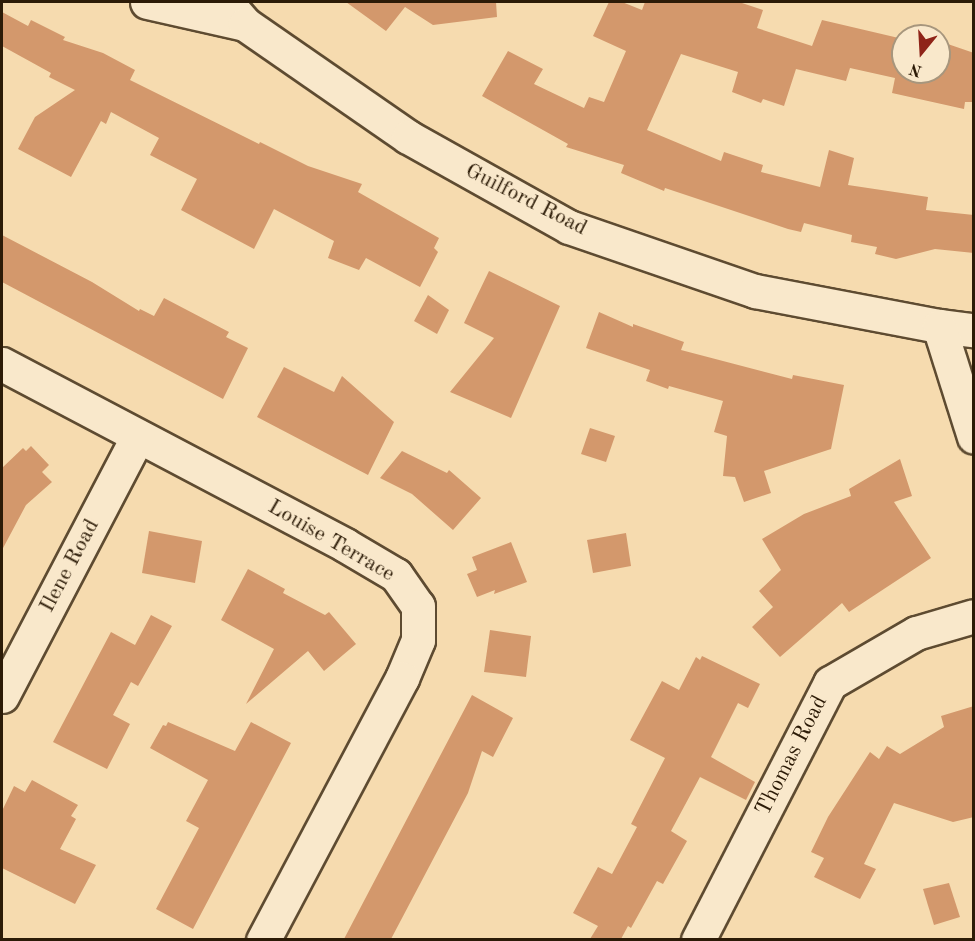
<!DOCTYPE html>
<style>
body{margin:0}
#map{position:relative;width:975px;height:941px;overflow:hidden;background:#f6dbaf;font-family:"Old Standard TT",serif}
div>[style]{position:absolute}
.building>*{inset:0;background:#d3986c}
.roads{filter:drop-shadow(2px 0 #5e4b31) drop-shadow(-2px 0 #5e4b31) drop-shadow(0 2px #5e4b31) drop-shadow(0 -2px #5e4b31)}
.minor>*{height:33px;margin:-16.5px;padding:0 16.5px;transform-origin:16.5px;border-radius:16.5px;background:#f9e8cb}
span{translate:-50% -50%;white-space:nowrap;text-align:center;line-height:1.15;-webkit-text-stroke:5px #f9e8cb;paint-order:stroke}
.street-label{font-size:22px;color:#2c1b07}
.frame{position:absolute;inset:0;border:3px solid #2c1b07;pointer-events:none}
.north{position:absolute;left:891px;top:24px;width:60px;height:60px;box-sizing:border-box;background:#f9e8cb;border:2px solid #a7967d;border-radius:50%;rotate:198deg;font-size:16px;font-weight:700;line-height:24px;text-align:center;color:#2c1b07}
.north::after{content:'';display:block;margin:auto;width:21px;height:27px;background:#8f2418;clip-path:polygon(50% 0,100% 100%,50% 72%,0 100%)}
</style>
<div id="map">
<div class="building">
<div style="clip-path:polygon(346px 2px,496px 2px,497px 17px,433px 25px,405px 7px,386px 31px)"></div>
<div style="clip-path:polygon(609px 2px,622px 2px,642px 10px,645px 2px,739px 2px,763px 10px,757px 28px,812px 46px,822px 20px,903px 39px,903px 72px,939px 72px,939px 41px,974px 53px,974px 102px,965px 102px,964px 109px,892px 93px,895px 78px,850px 68px,846px 81px,796px 69px,784px 106px,763px 99px,761px 103px,732px 92px,738px 72px,681px 54px,647px 130px,721px 161px,724px 152px,763px 165px,761px 172px,820px 187px,829px 150px,854px 158px,848px 185px,928px 197px,926px 210px,974px 215px,974px 253px,935px 249px,896px 259px,875px 254px,877px 247px,851px 242px,852px 235px,804px 223px,801px 232px,788px 229px,665px 188px,664px 191px,621px 173px,624px 165px,566px 147px,568px 144px,482px 96px,508px 51px,543px 69px,534px 84px,584px 108px,589px 97px,604px 102px,626px 51px,593px 36px)"></div>
<div style="clip-path:polygon(2px 12px,28px 26px,31px 20px,65px 37px,63px 40px,103px 53px,135px 70px,130px 80px,259px 144px,260px 142px,308px 166px,362px 184px,358px 192px,439px 238px,434px 248px,438px 252px,420px 287px,366px 258px,359px 270px,328px 258px,334px 241px,274px 209px,254px 249px,181px 210px,197px 179px,150px 155px,159px 138px,111px 112px,106px 124px,101px 121px,71px 177px,18px 149px,35px 117px,75px 90px,49px 77px,51px 73px,2px 46px)"></div>
<div style="clip-path:polygon(2px 235px,92px 282px,139px 311px,140px 309px,154px 316px,164px 298px,229px 332px,226px 337px,248px 348px,223px 399px,2px 282px)"></div>
<div style="clip-path:polygon(489px 271px,560px 306px,511px 418px,450px 392px,494px 338px,464px 323px)"></div>
<div style="clip-path:polygon(428px 295px,449px 310px,437px 334px,414px 321px)"></div>
<div style="clip-path:polygon(599px 312px,633px 327px,633px 324px,684px 342px,681px 350px,792px 379px,793px 375px,844px 385px,831px 449px,764px 471px,771px 493px,744px 502px,735px 477px,723px 476px,727px 436px,714px 432px,723px 401px,669px 386px,668px 389px,646px 381px,650px 370px,586px 348px)"></div>
<div style="clip-path:polygon(284px 367px,334px 392px,342px 376px,394px 422px,368px 475px,257px 417px)"></div>
<div style="clip-path:polygon(590px 428px,615px 436px,606px 462px,581px 454px)"></div>
<div style="clip-path:polygon(31px 446px,49px 465px,42px 472px,52px 482px,26px 505px,2px 550px,2px 468px,23px 448px,26px 451px)"></div>
<div style="clip-path:polygon(402px 451px,447px 473px,449px 470px,481px 498px,453px 530px,412px 494px,380px 478px)"></div>
<div style="clip-path:polygon(900px 459px,912px 496px,894px 502px,931px 558px,849px 612px,842px 603px,780px 657px,752px 627px,773px 607px,759px 591px,781px 570px,762px 539px,804px 514px,851px 496px,849px 489px)"></div>
<div style="clip-path:polygon(149px 531px,202px 541px,195px 583px,142px 573px)"></div>
<div style="clip-path:polygon(626px 533px,631px 566px,593px 573px,587px 540px)"></div>
<div style="clip-path:polygon(511px 542px,527px 582px,494px 594px,495px 590px,477px 597px,467px 574px,477px 570px,472px 557px)"></div>
<div style="clip-path:polygon(248px 569px,285px 589px,283px 593px,325px 615px,329px 612px,356px 644px,324px 671px,308px 651px,246px 704px,274px 649px,221px 620px)"></div>
<div style="clip-path:polygon(151px 615px,172px 626px,138px 686px,131px 682px,113px 715px,130px 724px,107px 769px,53px 742px,111px 632px,135px 645px)"></div>
<div style="clip-path:polygon(490px 630px,531px 636px,526px 677px,484px 672px)"></div>
<div style="clip-path:polygon(702px 656px,760px 684px,748px 708px,738px 703px,711px 757px,755px 782px,746px 800px,700px 777px,671px 831px,687px 841px,663px 884px,657px 881px,631px 928px,628px 926px,621px 939px,590px 939px,598px 926px,573px 913px,598px 867px,612px 874px,637px 827px,631px 824px,665px 758px,630px 740px,662px 681px,679px 690px,696px 657px,700px 660px)"></div>
<div style="clip-path:polygon(472px 695px,513px 718px,493px 757px,482px 751px,468px 793px,391px 939px,344px 939px)"></div>
<div style="clip-path:polygon(974px 706px,974px 817px,953px 822px,894px 803px,864px 864px,876px 869px,860px 899px,814px 877px,824px 858px,811px 852px,828px 817px,870px 752px,879px 759px,887px 746px,900px 754px,944px 727px,941px 716px)"></div>
<div style="clip-path:polygon(168px 722px,235px 751px,251px 722px,291px 743px,193px 929px,156px 909px,199px 828px,186px 821px,208px 780px,150px 748px,163px 725px,166px 726px)"></div>
<div style="clip-path:polygon(32px 780px,78px 805px,71px 816px,76px 819px,60px 849px,96px 865px,75px 904px,2px 868px,2px 811px,14px 786px,25px 792px)"></div>
<div style="clip-path:polygon(949px 883px,960px 917px,934px 925px,923px 889px)"></div>
</div>
<div class="roads">
<div class="minor">
<div style="left:147px;top:2px;width:100px;rotate:12.7deg"></div>
<div style="left:226px;top:2px;width:29px;rotate:49deg"></div>
<div style="left:245px;top:24px;width:198px;rotate:34.7deg"></div>
<div style="left:408px;top:137px;width:184px;rotate:29.2deg"></div>
<div style="left:569px;top:227px;width:197px;rotate:19deg"></div>
<div style="left:755px;top:291px;width:187px;rotate:10.8deg"></div>
<div style="left:939px;top:326px;width:35px;rotate:7deg"></div>
<div style="left:939px;top:326px;width:116px;rotate:72.5deg"></div>
<div style="left:2px;top:364px;width:388px;rotate:27.8deg"></div>
<div style="left:345px;top:545px;width:59px;rotate:30.5deg"></div>
<div style="left:396px;top:575px;width:38px;rotate:55deg"></div>
<div style="left:418px;top:606px;width:34px;rotate:90deg"></div>
<div style="left:418px;top:640px;width:41px;rotate:112.8deg"></div>
<div style="left:402px;top:678px;width:297px;rotate:117.9deg"></div>
<div style="left:2px;top:696px;width:293px;rotate:-62.4deg"></div>
<div style="left:698px;top:940px;width:289px;rotate:-62.8deg"></div>
<div style="left:830px;top:683px;width:99px;rotate:-30.2deg"></div>
<div style="left:916px;top:633px;width:60px;rotate:-16.3deg"></div>
</div>
</div>
<div class="street-label">
<span style="left:526px;top:200px;rotate:27deg">Guilford Road</span>
<span style="left:331px;top:541px;rotate:30deg">Louise Terrace</span>
<span style="left:70px;top:566px;rotate:-62deg">Ilene Road</span>
<span style="left:792px;top:756px;rotate:-63deg">Thomas Road</span>
</div>
<div class="frame"></div>
<div class="north">N</div>
</div>
